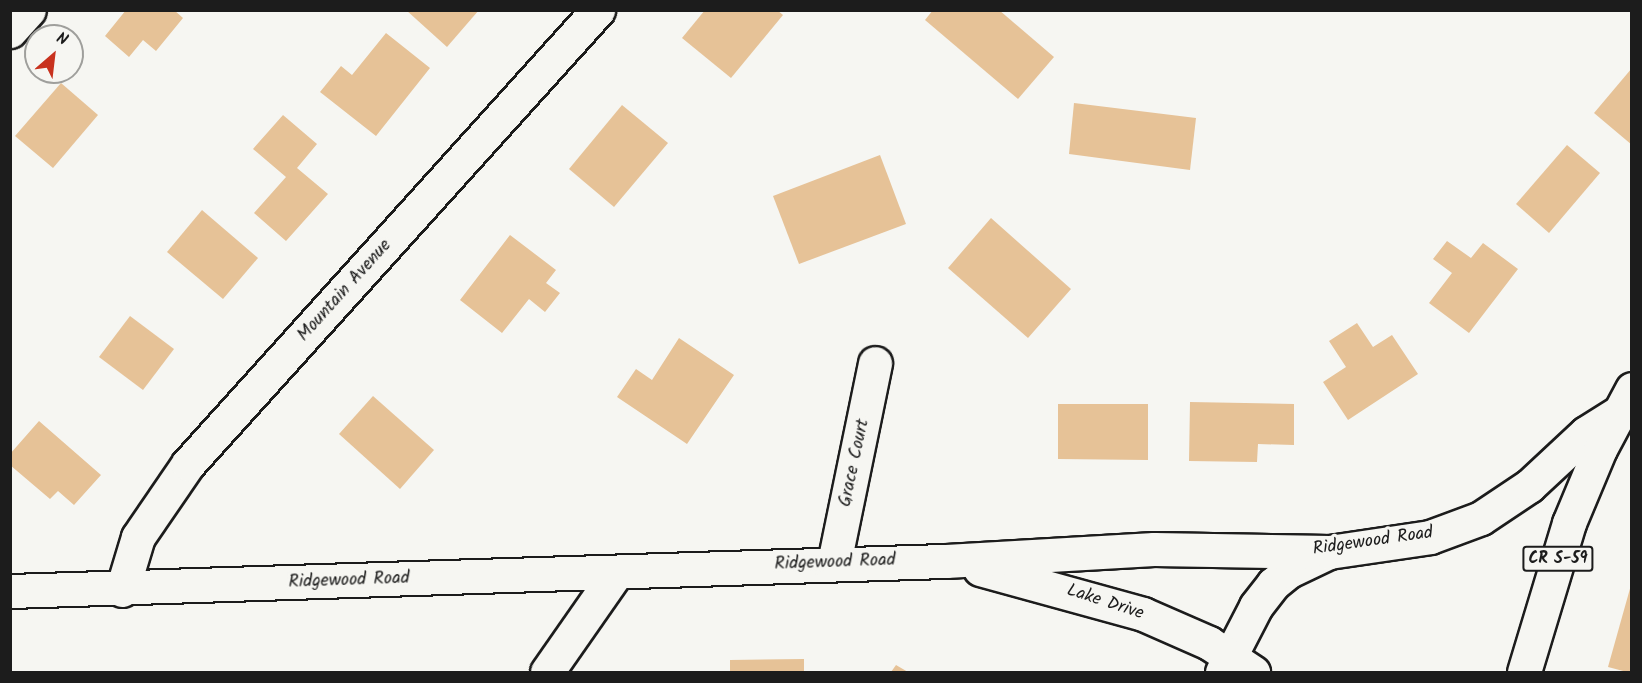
<!DOCTYPE html>
<style>
body{margin:0}
#map{position:relative;width:1642px;height:683px;overflow:hidden;background:#f6f6f2;font-family:Kalam,sans-serif}
div>[style]{position:absolute}
.building>*{inset:0;background:#e6c297}
.roads{filter:drop-shadow(2px 0 #1c1c1c) drop-shadow(-2px 0 #1c1c1c) drop-shadow(0 2px #1c1c1c) drop-shadow(0 -2px #1c1c1c)}
.minor>*{height:33px;margin:-16.5px;padding:0 16.5px;transform-origin:16.5px;border-radius:16.5px;background:#f6f6f2}
.secondary>*{height:33px;margin:-16.5px;padding:0 16.5px;transform-origin:16.5px;border-radius:16.5px;background:#f6f6f2}
.primary>*{height:33px;margin:-16.5px;padding:0 16.5px;transform-origin:16.5px;border-radius:16.5px;background:#f6f6f2}
span{translate:-50% -50%;white-space:nowrap;text-align:center;line-height:1.15;-webkit-text-stroke:6px #f6f6f2;paint-order:stroke}
.shield-label span{padding:2px 4px;background:#f6f6f2;border:2px solid;border-radius:4px;-webkit-text-stroke-width:0}
.shield-label{font-size:16px;color:#1c1c1c;font-weight:700}
.street-label{font-size:18px;color:#1c1c1c}
.frame{position:absolute;inset:0;border:12px solid #1c1c1c;pointer-events:none}
.north{position:absolute;left:24px;top:24px;width:60px;height:60px;box-sizing:border-box;background:#f6f6f2;border:2px solid #9f9f9c;border-radius:50%;rotate:28deg;font-size:16px;font-weight:700;line-height:24px;text-align:center;color:#1c1c1c}
.north::after{content:'';display:block;margin:auto;width:21px;height:27px;background:#c8321e;clip-path:polygon(50% 0,100% 100%,50% 72%,0 100%)}
</style>
<div id="map">
<div class="building">
<div style="clip-path:polygon(126px 10px,174px 10px,183px 18px,156px 51px,143px 40px,129px 57px,105px 36px)"></div>
<div style="clip-path:polygon(406px 10px,479px 10px,447px 47px)"></div>
<div style="clip-path:polygon(705px 10px,777px 10px,783px 15px,731px 78px,682px 38px)"></div>
<div style="clip-path:polygon(933px 10px,999px 10px,1054px 57px,1018px 99px,925px 20px)"></div>
<div style="clip-path:polygon(386px 33px,430px 68px,376px 136px,320px 92px,341px 66px,352px 75px)"></div>
<div style="clip-path:polygon(1632px 68px,1632px 145px,1594px 113px)"></div>
<div style="clip-path:polygon(61px 83px,98px 115px,53px 168px,15px 136px)"></div>
<div style="clip-path:polygon(1074px 103px,1196px 118px,1190px 170px,1069px 154px)"></div>
<div style="clip-path:polygon(622px 105px,668px 143px,614px 207px,569px 169px)"></div>
<div style="clip-path:polygon(283px 115px,317px 144px,297px 168px,328px 194px,286px 241px,254px 213px,286px 177px,253px 149px)"></div>
<div style="clip-path:polygon(1567px 145px,1600px 173px,1549px 233px,1516px 204px)"></div>
<div style="clip-path:polygon(880px 155px,906px 224px,799px 264px,773px 196px)"></div>
<div style="clip-path:polygon(202px 210px,258px 258px,223px 299px,167px 252px)"></div>
<div style="clip-path:polygon(991px 218px,1071px 289px,1028px 338px,948px 268px)"></div>
<div style="clip-path:polygon(510px 235px,556px 270px,546px 283px,560px 293px,545px 312px,529px 299px,502px 333px,460px 300px)"></div>
<div style="clip-path:polygon(1447px 241px,1471px 258px,1483px 243px,1518px 269px,1469px 333px,1429px 303px,1452px 273px,1433px 259px)"></div>
<div style="clip-path:polygon(130px 316px,174px 349px,143px 390px,99px 357px)"></div>
<div style="clip-path:polygon(1357px 323px,1373px 347px,1392px 335px,1418px 374px,1348px 420px,1323px 382px,1346px 367px,1329px 341px)"></div>
<div style="clip-path:polygon(679px 338px,734px 375px,687px 444px,617px 397px,636px 369px,652px 380px)"></div>
<div style="clip-path:polygon(373px 396px,434px 450px,400px 489px,339px 434px)"></div>
<div style="clip-path:polygon(1190px 402px,1294px 404px,1294px 445px,1258px 444px,1257px 462px,1189px 461px)"></div>
<div style="clip-path:polygon(1058px 404px,1148px 404px,1148px 460px,1058px 459px)"></div>
<div style="clip-path:polygon(39px 421px,101px 475px,74px 505px,58px 491px,50px 499px,10px 465px,10px 454px)"></div>
<div style="clip-path:polygon(1631px 585px,1632px 672px,1627px 672px,1608px 667px)"></div>
<div style="clip-path:polygon(804px 659px,804px 672px,730px 672px,730px 660px)"></div>
<div style="clip-path:polygon(896px 665px,908px 672px,891px 672px)"></div>
</div>
<div class="roads">
<div class="minor">
<div style="left:10px;top:31px;width:28px;rotate:-48deg"></div>
<div style="left:834px;top:563px;width:204px;rotate:-78.4deg"></div>
<div style="left:122px;top:590px;width:55px;rotate:-73.2deg"></div>
<div style="left:138px;top:537px;width:88px;rotate:-55.6deg"></div>
<div style="left:188px;top:464px;width:612px;rotate:-47.92deg"></div>
<div style="left:547px;top:672px;width:121px;rotate:-55.1deg"></div>
<div style="left:1222px;top:672px;width:74px;rotate:-62.7deg"></div>
<div style="left:1256px;top:606px;width:28px;rotate:-52deg"></div>
<div style="left:1273px;top:584px;width:21px;rotate:-39deg"></div>
<div style="left:1289px;top:571px;width:44px;rotate:-25.4deg"></div>
</div>
<div class="secondary">
<div style="left:980px;top:569px;width:169px;rotate:15.4deg"></div>
<div style="left:1143px;top:614px;width:72px;rotate:23.7deg"></div>
<div style="left:1209px;top:643px;width:53px;rotate:33.4deg"></div>
<div style="left:10px;top:591px;width:936px;rotate:-1.84deg"></div>
<div style="left:946px;top:561px;width:208px;rotate:-3.3deg"></div>
<div style="left:1154px;top:549px;width:175px;rotate:1deg"></div>
<div style="left:1329px;top:552px;width:102px;rotate:-8.4deg"></div>
<div style="left:1430px;top:537px;width:54px;rotate:-20.4deg"></div>
<div style="left:1481px;top:518px;width:58px;rotate:-33.7deg"></div>
<div style="left:1529px;top:486px;width:78px;rotate:-42.9deg"></div>
<div style="left:1586px;top:433px;width:38px;rotate:-32deg"></div>
</div>
<div class="primary">
<div style="left:1524px;top:672px;width:156px;rotate:-73.2deg"></div>
<div style="left:1569px;top:523px;width:80px;rotate:-67.3deg"></div>
<div style="left:1600px;top:449px;width:68px;rotate:-61.9deg"></div>
</div>
</div>
<div class="shield-label">
<span style="left:1558px;top:559px">CR S-59</span>
</div>
<div class="street-label">
<span style="left:345px;top:291px;rotate:-48deg">Mountain Avenue</span>
<span style="left:855px;top:463px;rotate:-78deg">Grace Court</span>
<span style="left:1373px;top:542px;rotate:-8deg">Ridgewood Road</span>
<span style="left:835px;top:563px;rotate:-2deg">Ridgewood Road</span>
<span style="left:349px;top:581px;rotate:-2deg">Ridgewood Road</span>
<span style="left:1105px;top:603px;rotate:18deg">Lake Drive</span>
</div>
<div class="frame"></div>
<div class="north">N</div>
</div>
